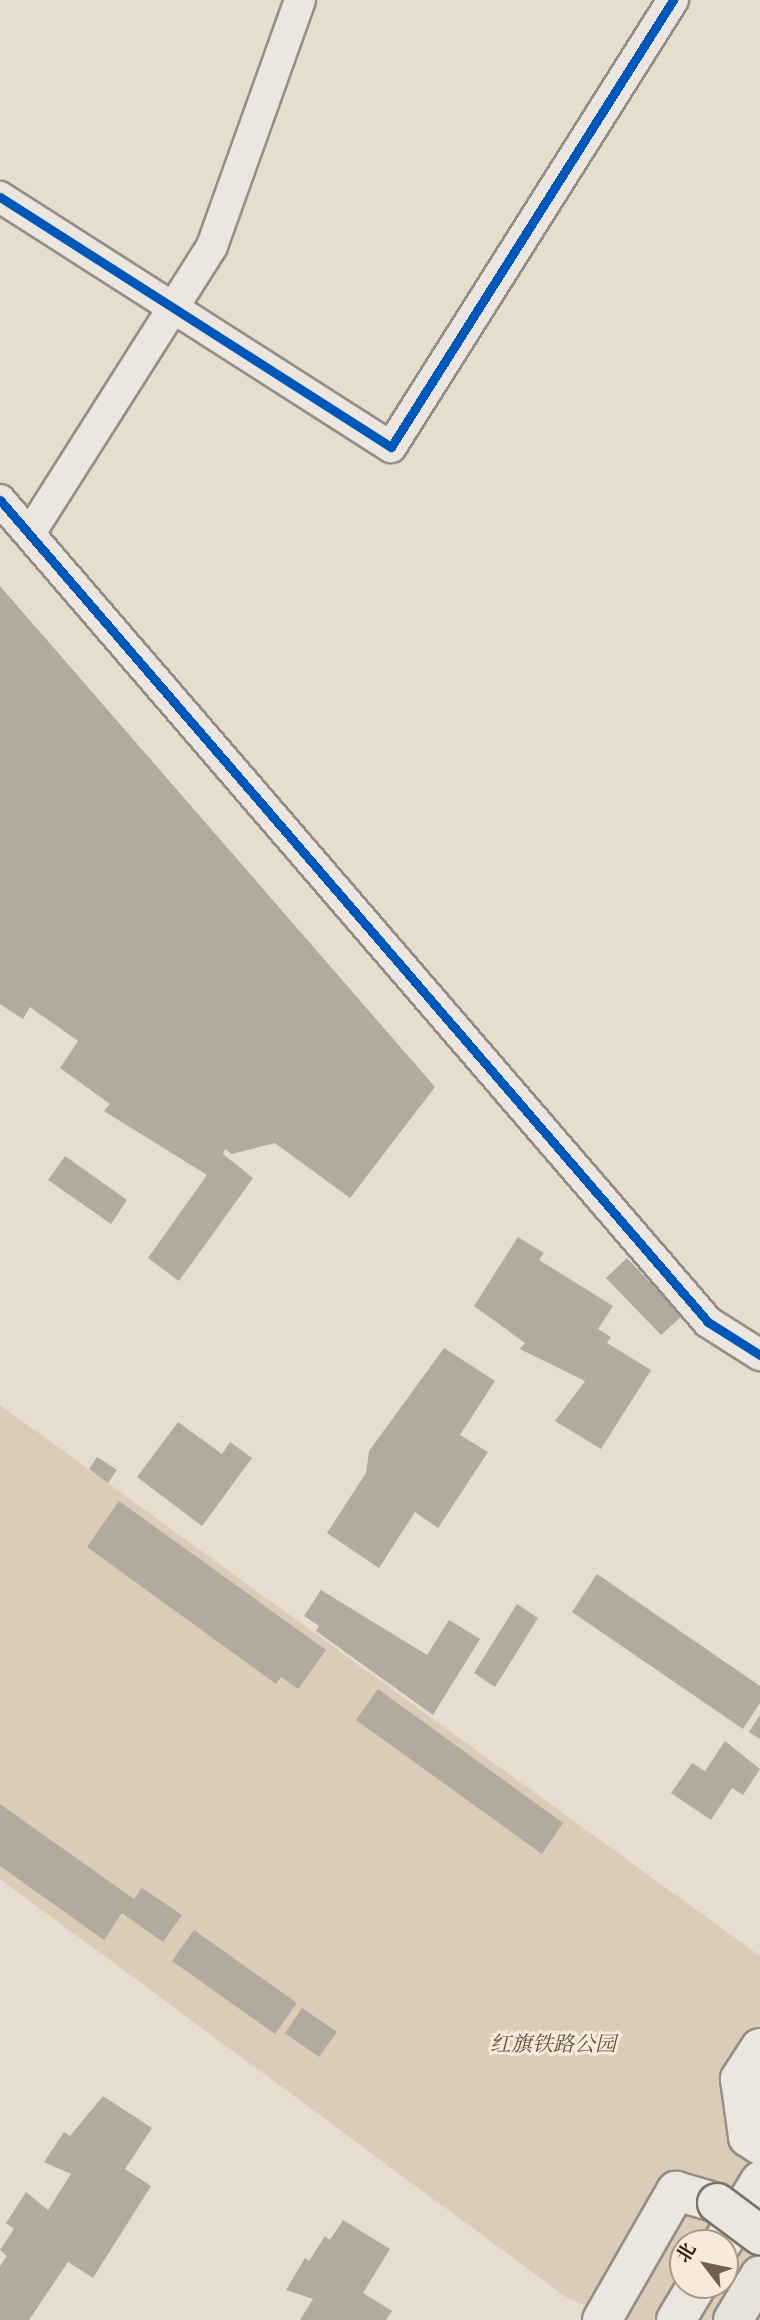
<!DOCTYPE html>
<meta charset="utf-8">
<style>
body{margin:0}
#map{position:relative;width:760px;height:2320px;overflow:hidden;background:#e6ddce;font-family:"Old Standard TT","Noto Serif SC",serif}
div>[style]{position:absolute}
.green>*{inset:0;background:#daccb7}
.building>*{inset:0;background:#b2aa9f}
.roads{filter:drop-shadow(2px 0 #968e84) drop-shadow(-2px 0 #968e84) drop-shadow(0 2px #968e84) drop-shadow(0 -2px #968e84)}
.street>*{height:30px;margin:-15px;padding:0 15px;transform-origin:15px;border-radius:15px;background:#ebe6df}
.secondary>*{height:38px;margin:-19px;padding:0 19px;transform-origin:19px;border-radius:19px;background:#ebe6df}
.highway>*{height:38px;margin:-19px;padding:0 19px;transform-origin:19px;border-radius:19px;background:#e8e3da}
.bridges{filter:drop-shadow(2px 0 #7c746b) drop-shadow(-2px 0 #7c746b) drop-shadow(0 2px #7c746b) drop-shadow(0 -2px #7c746b)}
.secondary-bridge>*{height:38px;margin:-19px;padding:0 19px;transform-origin:19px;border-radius:19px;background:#ebe6df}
.cycleway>*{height:9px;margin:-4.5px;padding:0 4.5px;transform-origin:4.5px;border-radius:4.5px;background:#0057b8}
span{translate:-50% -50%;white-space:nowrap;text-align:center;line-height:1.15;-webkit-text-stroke:6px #f6ebd8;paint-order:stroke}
.park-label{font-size:21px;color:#624e3b;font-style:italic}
.north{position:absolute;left:669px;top:2229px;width:70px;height:70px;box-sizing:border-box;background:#f6ebd8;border:2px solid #a89987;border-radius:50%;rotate:302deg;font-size:19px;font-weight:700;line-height:28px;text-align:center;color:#321d0e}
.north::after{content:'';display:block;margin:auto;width:24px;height:32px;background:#716051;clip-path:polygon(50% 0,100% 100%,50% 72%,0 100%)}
</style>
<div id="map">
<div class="green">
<div style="clip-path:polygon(evenodd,0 1405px,760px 1956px,760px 2320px,620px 2320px,566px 2297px,0 1879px,0 1405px,683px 2243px,725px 2243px,725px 2285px,683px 2285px,683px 2243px)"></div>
</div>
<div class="building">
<div style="clip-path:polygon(0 586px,435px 1087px,350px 1198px,275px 1143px,232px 1154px,225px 1149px,223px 1154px,253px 1178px,179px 1281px,148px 1258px,207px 1175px,104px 1111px,110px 1104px,60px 1068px,78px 1041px,30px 1007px,23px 1019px,0 1004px)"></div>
<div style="clip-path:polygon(65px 1156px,127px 1200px,111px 1224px,48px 1180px)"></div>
<div style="clip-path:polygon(518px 1237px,544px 1253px,539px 1260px,613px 1306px,598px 1329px,611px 1337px,607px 1343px,651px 1370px,601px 1449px,555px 1421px,585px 1381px,520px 1349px,525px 1343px,474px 1306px)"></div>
<div style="clip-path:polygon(627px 1258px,682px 1316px,661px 1335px,606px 1278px)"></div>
<div style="clip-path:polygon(444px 1348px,495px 1381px,460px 1435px,488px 1452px,438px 1528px,415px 1512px,379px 1568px,327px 1533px,366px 1473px,369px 1451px)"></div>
<div style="clip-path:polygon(178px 1422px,222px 1454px,230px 1442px,252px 1458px,202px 1526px,137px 1477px)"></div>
<div style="clip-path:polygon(97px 1457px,117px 1470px,108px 1483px,89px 1469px)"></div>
<div style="clip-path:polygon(119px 1501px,326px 1650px,298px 1689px,281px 1677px,276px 1684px,87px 1547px)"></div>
<div style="clip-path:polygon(597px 1574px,760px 1686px,760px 1703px,743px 1729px,572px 1612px)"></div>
<div style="clip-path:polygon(321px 1590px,427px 1655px,449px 1620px,480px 1639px,433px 1715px,316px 1631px,319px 1626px,304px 1616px)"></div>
<div style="clip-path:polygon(517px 1604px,538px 1618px,495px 1687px,474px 1673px)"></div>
<div style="clip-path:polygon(378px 1689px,563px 1823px,542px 1854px,356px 1720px)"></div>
<div style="clip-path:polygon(760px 1715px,760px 1739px,749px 1732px)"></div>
<div style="clip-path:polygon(725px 1741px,760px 1769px,743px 1795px,732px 1788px,711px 1820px,671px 1793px,692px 1763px,705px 1771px)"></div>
<div style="clip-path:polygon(0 1804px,134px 1899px,142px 1888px,182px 1915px,163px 1942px,122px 1913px,104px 1940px,0 1866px)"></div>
<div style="clip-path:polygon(194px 1930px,297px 2003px,275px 2034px,172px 1961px)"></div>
<div style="clip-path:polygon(302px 2008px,337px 2032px,319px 2057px,285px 2033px)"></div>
<div style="clip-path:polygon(103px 2096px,152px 2128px,125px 2169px,151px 2186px,93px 2278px,68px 2262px,29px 2320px,0 2320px,0 2266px,7px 2256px,0 2250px,14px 2229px,6px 2223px,26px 2192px,48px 2210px,71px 2174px,44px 2162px,64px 2132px,70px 2136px)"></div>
<div style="clip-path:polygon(343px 2220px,390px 2249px,363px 2293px,392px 2311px,386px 2320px,300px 2320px,313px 2299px,286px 2290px,305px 2258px,309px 2261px,325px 2236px,330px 2240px)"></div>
</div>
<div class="roads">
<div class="street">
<div style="left:0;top:197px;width:464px;rotate:32.6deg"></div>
<div style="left:391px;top:447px;width:529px;rotate:-57.75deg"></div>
<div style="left:0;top:500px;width:1085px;rotate:49.26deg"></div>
<div style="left:708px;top:1322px;width:62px;rotate:32.4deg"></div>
<div style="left:32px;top:530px;width:336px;rotate:-57.6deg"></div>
<div style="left:212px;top:246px;width:261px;rotate:-70.3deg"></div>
</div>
<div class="secondary">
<div style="left:760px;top:2048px;width:37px;rotate:123deg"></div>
<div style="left:740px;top:2079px;width:59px;rotate:82.1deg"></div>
<div style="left:748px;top:2137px;width:14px;rotate:34deg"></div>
<div style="left:722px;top:2243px;width:73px;rotate:-58.5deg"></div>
<div style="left:602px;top:2320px;width:149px;rotate:-60.2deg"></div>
<div style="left:676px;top:2191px;width:43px;rotate:16.3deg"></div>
<div style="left:676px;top:2320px;width:41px;rotate:-59deg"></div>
</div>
<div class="highway">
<div style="left:733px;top:2320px;width:52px;rotate:-59deg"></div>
</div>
</div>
<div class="bridges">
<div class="secondary-bridge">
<div style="left:717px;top:2203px;width:54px;rotate:36.7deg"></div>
</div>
</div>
<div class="cycleway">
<div style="left:0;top:197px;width:464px;rotate:32.6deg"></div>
<div style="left:391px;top:447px;width:529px;rotate:-57.75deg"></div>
<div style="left:0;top:500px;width:1085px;rotate:49.26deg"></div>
<div style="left:708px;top:1322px;width:62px;rotate:32.4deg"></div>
</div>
<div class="park-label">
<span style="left:553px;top:2046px">红旗铁路公园</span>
</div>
<div class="north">北</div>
</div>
